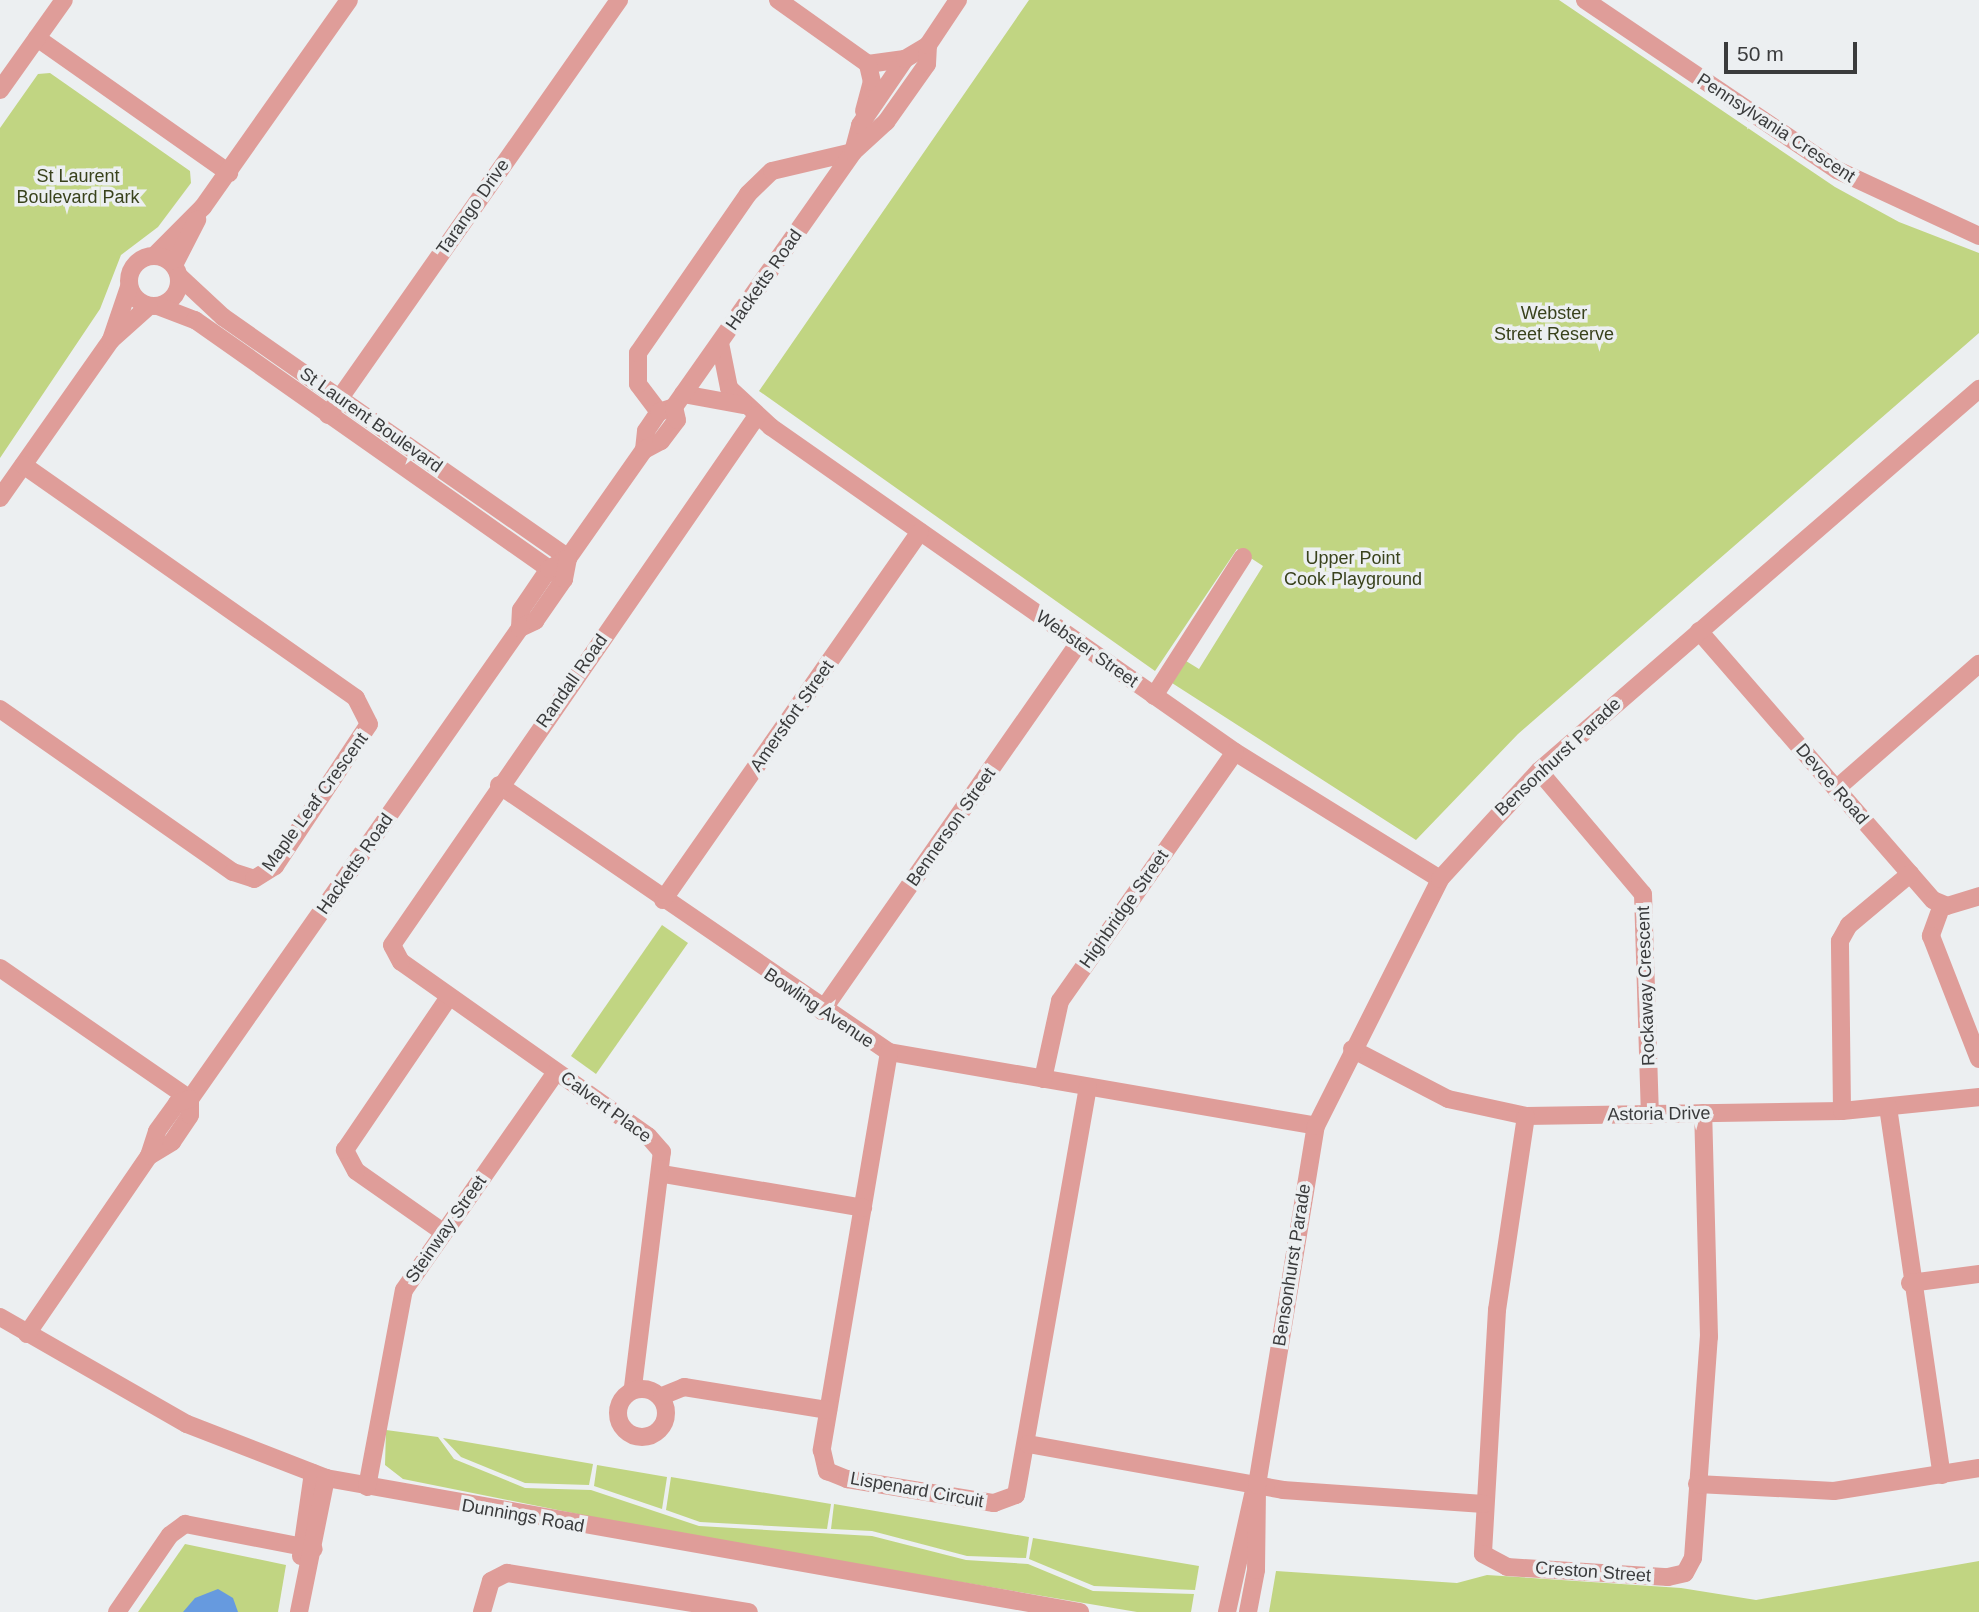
<!DOCTYPE html>
<style>
body{margin:0}
#map{position:relative;width:1979px;height:1612px;overflow:hidden;background:#eceff1;font-family:Helvetica,sans-serif}
div>[style]{position:absolute}
.green>*{inset:0;background:#c1d582}
.water>*{inset:0;background:#669adf}
.minor>*{height:18px;margin:-9px;padding:0 9px;transform-origin:9px;border-radius:9px;background:#df9d99}
.minor>.ring{margin:-9px;padding:0;box-sizing:content-box;background:none;border:18px solid #df9d99;border-radius:50%}
span{translate:-50% -50%;white-space:nowrap;text-align:center;line-height:1.15;-webkit-text-stroke:7px #eceff1;paint-order:stroke}
.street-label{font-size:18px;color:#3a3b3c}
.park-label{font-size:18px;color:#39421c}
.scale{position:absolute;left:1724px;top:42px;width:133px;height:32px;box-sizing:border-box;border:4px solid #3a3b3c;border-top:0;padding-left:9px;font-size:21px;line-height:24px;white-space:nowrap;color:#3a3b3c;-webkit-text-stroke:5px #eceff1;paint-order:stroke}
</style>
<div id="map">
<div class="green">
<div style="clip-path:polygon(1029px 0,1559px 0,1835px 187px,1899px 222px,1979px 253px,1979px 333px,1518px 734px,1416px 840px,1172px 683px,1186px 661px,1199px 669px,1263px 566px,1237px 549px,1155px 671px,759px 391px)"></div>
<div style="clip-path:polygon(50px 73px,190px 171px,191px 183px,158px 227px,121px 255px,100px 309px,0 458px,0 128px,38px 74px)"></div>
<div style="clip-path:polygon(662px 925px,688px 943px,596px 1074px,571px 1056px)"></div>
<div style="clip-path:polygon(386px 1430px,438px 1437px,454px 1459px,525px 1488px,591px 1490px,699px 1526px,872px 1536px,966px 1560px,1028px 1564px,1093px 1591px,1194px 1594px,1191px 1612px,1137px 1612px,682px 1535px,403px 1479px,385px 1465px)"></div>
<div style="clip-path:polygon(443px 1438px,593px 1464px,589px 1485px,525px 1483px,461px 1457px)"></div>
<div style="clip-path:polygon(597px 1465px,667px 1477px,662px 1509px,594px 1486px)"></div>
<div style="clip-path:polygon(671px 1477px,831px 1504px,827px 1529px,700px 1522px,666px 1510px)"></div>
<div style="clip-path:polygon(834px 1504px,1029px 1537px,1026px 1558px,967px 1556px,872px 1531px,831px 1529px)"></div>
<div style="clip-path:polygon(1033px 1538px,1199px 1566px,1195px 1590px,1094px 1586px,1029px 1559px)"></div>
<div style="clip-path:polygon(185px 1544px,286px 1565px,278px 1612px,138px 1612px)"></div>
<div style="clip-path:polygon(1979px 1561px,1979px 1612px,1269px 1612px,1276px 1571px,1457px 1583px,1487px 1575px,1681px 1588px,1756px 1600px)"></div>
</div>
<div class="water">
<div style="clip-path:polygon(218px 1589px,233px 1598px,238px 1612px,183px 1612px,195px 1598px)"></div>
</div>
<div class="minor">
<div style="left:778px;top:0;width:110px;rotate:35.4deg"></div>
<div style="left:868px;top:64px;width:37px;rotate:-8deg"></div>
<div style="left:1585px;top:0;width:304px;rotate:34deg"></div>
<div style="left:1837px;top:170px;width:157px;rotate:24.9deg"></div>
<div style="left:37px;top:38px;width:235px;rotate:35.1deg"></div>
<div style="left:0;top:90px;width:110px;rotate:-54.6deg"></div>
<div style="left:864px;top:111px;width:30px;rotate:-75deg"></div>
<div style="left:872px;top:82px;width:18px;rotate:-103deg"></div>
<div style="left:853px;top:152px;width:28px;rotate:-75deg"></div>
<div style="left:860px;top:125px;width:80px;rotate:-55.7deg"></div>
<div style="left:905px;top:59px;width:27px;rotate:-31deg"></div>
<div style="left:154px;top:256px;width:69px;rotate:-45deg"></div>
<div style="left:203px;top:207px;width:253px;rotate:-54.8deg"></div>
<div class="ring" style="left:129px;top:256px;width:32px;height:32px"></div>
<div style="left:174px;top:265px;width:51px;rotate:-62.9deg"></div>
<div style="left:179px;top:276px;width:60px;rotate:43deg"></div>
<div style="left:223px;top:317px;width:421px;rotate:34.9deg"></div>
<div style="left:158px;top:306px;width:40px;rotate:21deg"></div>
<div style="left:195px;top:320px;width:451px;rotate:35.1deg"></div>
<div style="left:111px;top:340px;width:56px;rotate:-71.2deg"></div>
<div style="left:720px;top:343px;width:46px;rotate:78.7deg"></div>
<div style="left:729px;top:388px;width:57px;rotate:42.9deg"></div>
<div style="left:771px;top:427px;width:566px;rotate:35.01deg"></div>
<div style="left:1235px;top:752px;width:241px;rotate:31.8deg"></div>
<div style="left:683px;top:394px;width:61px;rotate:10.4deg"></div>
<div style="left:659px;top:412px;width:35px;rotate:-127deg"></div>
<div style="left:638px;top:384px;width:31px;rotate:-90deg"></div>
<div style="left:638px;top:353px;width:193px;rotate:-55.3deg"></div>
<div style="left:748px;top:194px;width:33px;rotate:-44deg"></div>
<div style="left:772px;top:171px;width:83px;rotate:-13.2deg"></div>
<div style="left:328px;top:415px;width:507px;rotate:-54.96deg"></div>
<div style="left:644px;top:450px;width:19px;rotate:-84deg"></div>
<div style="left:646px;top:431px;width:23px;rotate:-56deg"></div>
<div style="left:659px;top:412px;width:16px;rotate:-18deg"></div>
<div style="left:674px;top:407px;width:312px;rotate:-54.9deg"></div>
<div style="left:853px;top:152px;width:45px;rotate:-42.3deg"></div>
<div style="left:886px;top:122px;width:71px;rotate:-54.7deg"></div>
<div style="left:927px;top:64px;width:19px;rotate:-87deg"></div>
<div style="left:928px;top:45px;width:54px;rotate:-56.3deg"></div>
<div style="left:0;top:498px;width:193px;rotate:-54.9deg"></div>
<div style="left:111px;top:340px;width:51px;rotate:-41.8deg"></div>
<div style="left:520px;top:628px;width:18px;rotate:-87deg"></div>
<div style="left:521px;top:610px;width:50px;rotate:-55.7deg"></div>
<div style="left:549px;top:569px;width:22px;rotate:-30deg"></div>
<div style="left:568px;top:558px;width:132px;rotate:-54.9deg"></div>
<div style="left:644px;top:450px;width:19px;rotate:-28deg"></div>
<div style="left:661px;top:441px;width:26px;rotate:-53deg"></div>
<div style="left:677px;top:420px;width:13px;rotate:-103deg"></div>
<div style="left:1699px;top:631px;width:357px;rotate:49deg"></div>
<div style="left:1933px;top:900px;width:15px;rotate:23deg"></div>
<div style="left:1947px;top:906px;width:34px;rotate:-17deg"></div>
<div style="left:1154px;top:696px;width:165px;rotate:-57.4deg"></div>
<div style="left:0;top:709px;width:284px;rotate:35deg"></div>
<div style="left:233px;top:872px;width:22px;rotate:18deg"></div>
<div style="left:254px;top:879px;width:25px;rotate:-32deg"></div>
<div style="left:275px;top:866px;width:170px;rotate:-56.5deg"></div>
<div style="left:369px;top:724px;width:29px;rotate:-117deg"></div>
<div style="left:356px;top:698px;width:406px;rotate:-145deg"></div>
<div style="left:1539px;top:771px;width:161px;rotate:49.8deg"></div>
<div style="left:1643px;top:894px;width:221px;rotate:88.2deg"></div>
<div style="left:499px;top:785px;width:473px;rotate:34.4deg"></div>
<div style="left:889px;top:1052px;width:433px;rotate:9.8deg"></div>
<div style="left:1836px;top:789px;width:190px;rotate:-41.2deg"></div>
<div style="left:663px;top:900px;width:449px;rotate:-55.1deg"></div>
<div style="left:1942px;top:905px;width:33px;rotate:110deg"></div>
<div style="left:1931px;top:936px;width:132px;rotate:68.7deg"></div>
<div style="left:0;top:968px;width:231px;rotate:34.6deg"></div>
<div style="left:822px;top:1011px;width:449px;rotate:-55.1deg"></div>
<div style="left:1352px;top:1049px;width:108px;rotate:27.5deg"></div>
<div style="left:1448px;top:1099px;width:80px;rotate:12.3deg"></div>
<div style="left:1526px;top:1116px;width:316px;rotate:-0.9deg"></div>
<div style="left:1842px;top:1111px;width:138px;rotate:-5.8deg"></div>
<div style="left:889px;top:1052px;width:404px;rotate:99.6deg"></div>
<div style="left:822px;top:1450px;width:22px;rotate:77deg"></div>
<div style="left:827px;top:1471px;width:22px;rotate:22deg"></div>
<div style="left:847px;top:1479px;width:149px;rotate:9.3deg"></div>
<div style="left:994px;top:1503px;width:23px;rotate:-20deg"></div>
<div style="left:1016px;top:1495px;width:414px;rotate:-80deg"></div>
<div style="left:1043px;top:1079px;width:80px;rotate:-77.7deg"></div>
<div style="left:1060px;top:1001px;width:304px;rotate:-54.9deg"></div>
<div style="left:1888px;top:1107px;width:372px;rotate:81.7deg"></div>
<div style="left:1842px;top:1111px;width:170px;rotate:-90.7deg"></div>
<div style="left:1840px;top:941px;width:18px;rotate:-61deg"></div>
<div style="left:1849px;top:925px;width:80px;rotate:-39.9deg"></div>
<div style="left:1526px;top:1116px;width:196px;rotate:98.5deg"></div>
<div style="left:1497px;top:1310px;width:244px;rotate:93.3deg"></div>
<div style="left:1483px;top:1554px;width:27px;rotate:28deg"></div>
<div style="left:1507px;top:1567px;width:161px;rotate:3.6deg"></div>
<div style="left:1668px;top:1577px;width:17px;rotate:-13deg"></div>
<div style="left:1685px;top:1573px;width:17px;rotate:-62deg"></div>
<div style="left:1693px;top:1558px;width:222px;rotate:-85.9deg"></div>
<div style="left:1709px;top:1337px;width:224px;rotate:-91.5deg"></div>
<div style="left:149px;top:1156px;width:27px;rotate:-31deg"></div>
<div style="left:172px;top:1142px;width:32px;rotate:-56deg"></div>
<div style="left:190px;top:1115px;width:16px;rotate:-90deg"></div>
<div style="left:190px;top:1099px;width:575px;rotate:-54.98deg"></div>
<div style="left:520px;top:628px;width:17px;rotate:-25deg"></div>
<div style="left:535px;top:621px;width:51px;rotate:-55.4deg"></div>
<div style="left:564px;top:579px;width:21px;rotate:-79deg"></div>
<div style="left:663px;top:1174px;width:203px;rotate:9.6deg"></div>
<div style="left:443px;top:1232px;width:106px;rotate:-145deg"></div>
<div style="left:356px;top:1171px;width:24px;rotate:-118deg"></div>
<div style="left:345px;top:1150px;width:185px;rotate:-55.8deg"></div>
<div style="left:1910px;top:1283px;width:70px;rotate:-7.4deg"></div>
<div style="left:0;top:1317px;width:215px;rotate:29.8deg"></div>
<div style="left:187px;top:1424px;width:149px;rotate:21.2deg"></div>
<div style="left:326px;top:1478px;width:766px;rotate:10.08deg"></div>
<div style="left:27px;top:1334px;width:216px;rotate:-55.6deg"></div>
<div style="left:149px;top:1156px;width:26px;rotate:-72deg"></div>
<div style="left:157px;top:1131px;width:34px;rotate:-54deg"></div>
<div style="left:177px;top:1103px;width:14px;rotate:-17deg"></div>
<div style="left:633px;top:1387px;width:237px;rotate:-83deg"></div>
<div style="left:662px;top:1152px;width:21px;rotate:-131deg"></div>
<div style="left:648px;top:1136px;width:302px;rotate:-144.8deg"></div>
<div style="left:401px;top:962px;width:19px;rotate:-118deg"></div>
<div style="left:392px;top:945px;width:643px;rotate:-55.4deg"></div>
<div class="ring" style="left:618px;top:1389px;width:30px;height:30px"></div>
<div style="left:662px;top:1396px;width:24px;rotate:-22deg"></div>
<div style="left:684px;top:1387px;width:146px;rotate:9.1deg"></div>
<div style="left:1028px;top:1444px;width:259px;rotate:10.2deg"></div>
<div style="left:1283px;top:1490px;width:201px;rotate:4deg"></div>
<div style="left:1697px;top:1484px;width:137px;rotate:2.9deg"></div>
<div style="left:1834px;top:1491px;width:147px;rotate:-9deg"></div>
<div style="left:367px;top:1487px;width:200px;rotate:-79.4deg"></div>
<div style="left:404px;top:1290px;width:266px;rotate:-55.1deg"></div>
<div style="left:301px;top:1556px;width:84px;rotate:-81.8deg"></div>
<div style="left:117px;top:1612px;width:93px;rotate:-55.5deg"></div>
<div style="left:170px;top:1535px;width:19px;rotate:-36deg"></div>
<div style="left:185px;top:1524px;width:131px;rotate:11deg"></div>
<div style="left:299px;top:1612px;width:137px;rotate:-78.6deg"></div>
<div style="left:482px;top:1612px;width:32px;rotate:-74deg"></div>
<div style="left:491px;top:1581px;width:18px;rotate:-27deg"></div>
<div style="left:507px;top:1573px;width:245px;rotate:9.2deg"></div>
<div style="left:1227px;top:1612px;width:120px;rotate:-77.5deg"></div>
<div style="left:1248px;top:1612px;width:43px;rotate:-79.2deg"></div>
<div style="left:1256px;top:1570px;width:85px;rotate:-89.3deg"></div>
<div style="left:1257px;top:1485px;width:364px;rotate:-80.7deg"></div>
<div style="left:1316px;top:1126px;width:276px;rotate:-63.3deg"></div>
<div style="left:1440px;top:879px;width:147px;rotate:-47.5deg"></div>
<div style="left:1539px;top:771px;width:583px;rotate:-40.96deg"></div>
</div>
<div class="street-label">
<span style="left:1776px;top:128px;rotate:33deg">Pennsylvania Crescent</span>
<span style="left:473px;top:207px;rotate:-55deg">Tarango Drive</span>
<span style="left:764px;top:280px;rotate:-55deg">Hacketts Road</span>
<span style="left:371px;top:420px;rotate:35deg">St Laurent Boulevard</span>
<span style="left:1087px;top:649px;rotate:35deg">Webster Street</span>
<span style="left:572px;top:681px;rotate:-55deg">Randall Road</span>
<span style="left:792px;top:716px;rotate:-55deg">Amersfort Street</span>
<span style="left:1558px;top:757px;rotate:-43deg">Bensonhurst Parade</span>
<span style="left:1832px;top:784px;rotate:49deg">Devoe Road</span>
<span style="left:315px;top:802px;rotate:-54deg">Maple Leaf Crescent</span>
<span style="left:951px;top:827px;rotate:-55deg">Bennerson Street</span>
<span style="left:355px;top:864px;rotate:-55deg">Hacketts Road</span>
<span style="left:1124px;top:909px;rotate:-55deg">Highbridge Street</span>
<span style="left:1646px;top:986px;rotate:-92deg">Rockaway Crescent</span>
<span style="left:819px;top:1008px;rotate:34deg">Bowling Avenue</span>
<span style="left:606px;top:1107px;rotate:36deg">Calvert Place</span>
<span style="left:1659px;top:1114px;rotate:-1deg">Astoria Drive</span>
<span style="left:446px;top:1229px;rotate:-55deg">Steinway Street</span>
<span style="left:1292px;top:1265px;rotate:-81deg">Bensonhurst Parade</span>
<span style="left:917px;top:1490px;rotate:10deg">Lispenard Circuit</span>
<span style="left:523px;top:1516px;rotate:10deg">Dunnings Road</span>
<span style="left:1593px;top:1572px;rotate:4deg">Creston Street</span>
</div>
<div class="park-label">
<span style="left:78px;top:187px">St Laurent<br>Boulevard Park</span>
<span style="left:1554px;top:324px">Webster<br>Street Reserve</span>
<span style="left:1353px;top:569px">Upper Point<br>Cook Playground</span>
</div>
<div class="scale">50 m</div>
</div>
